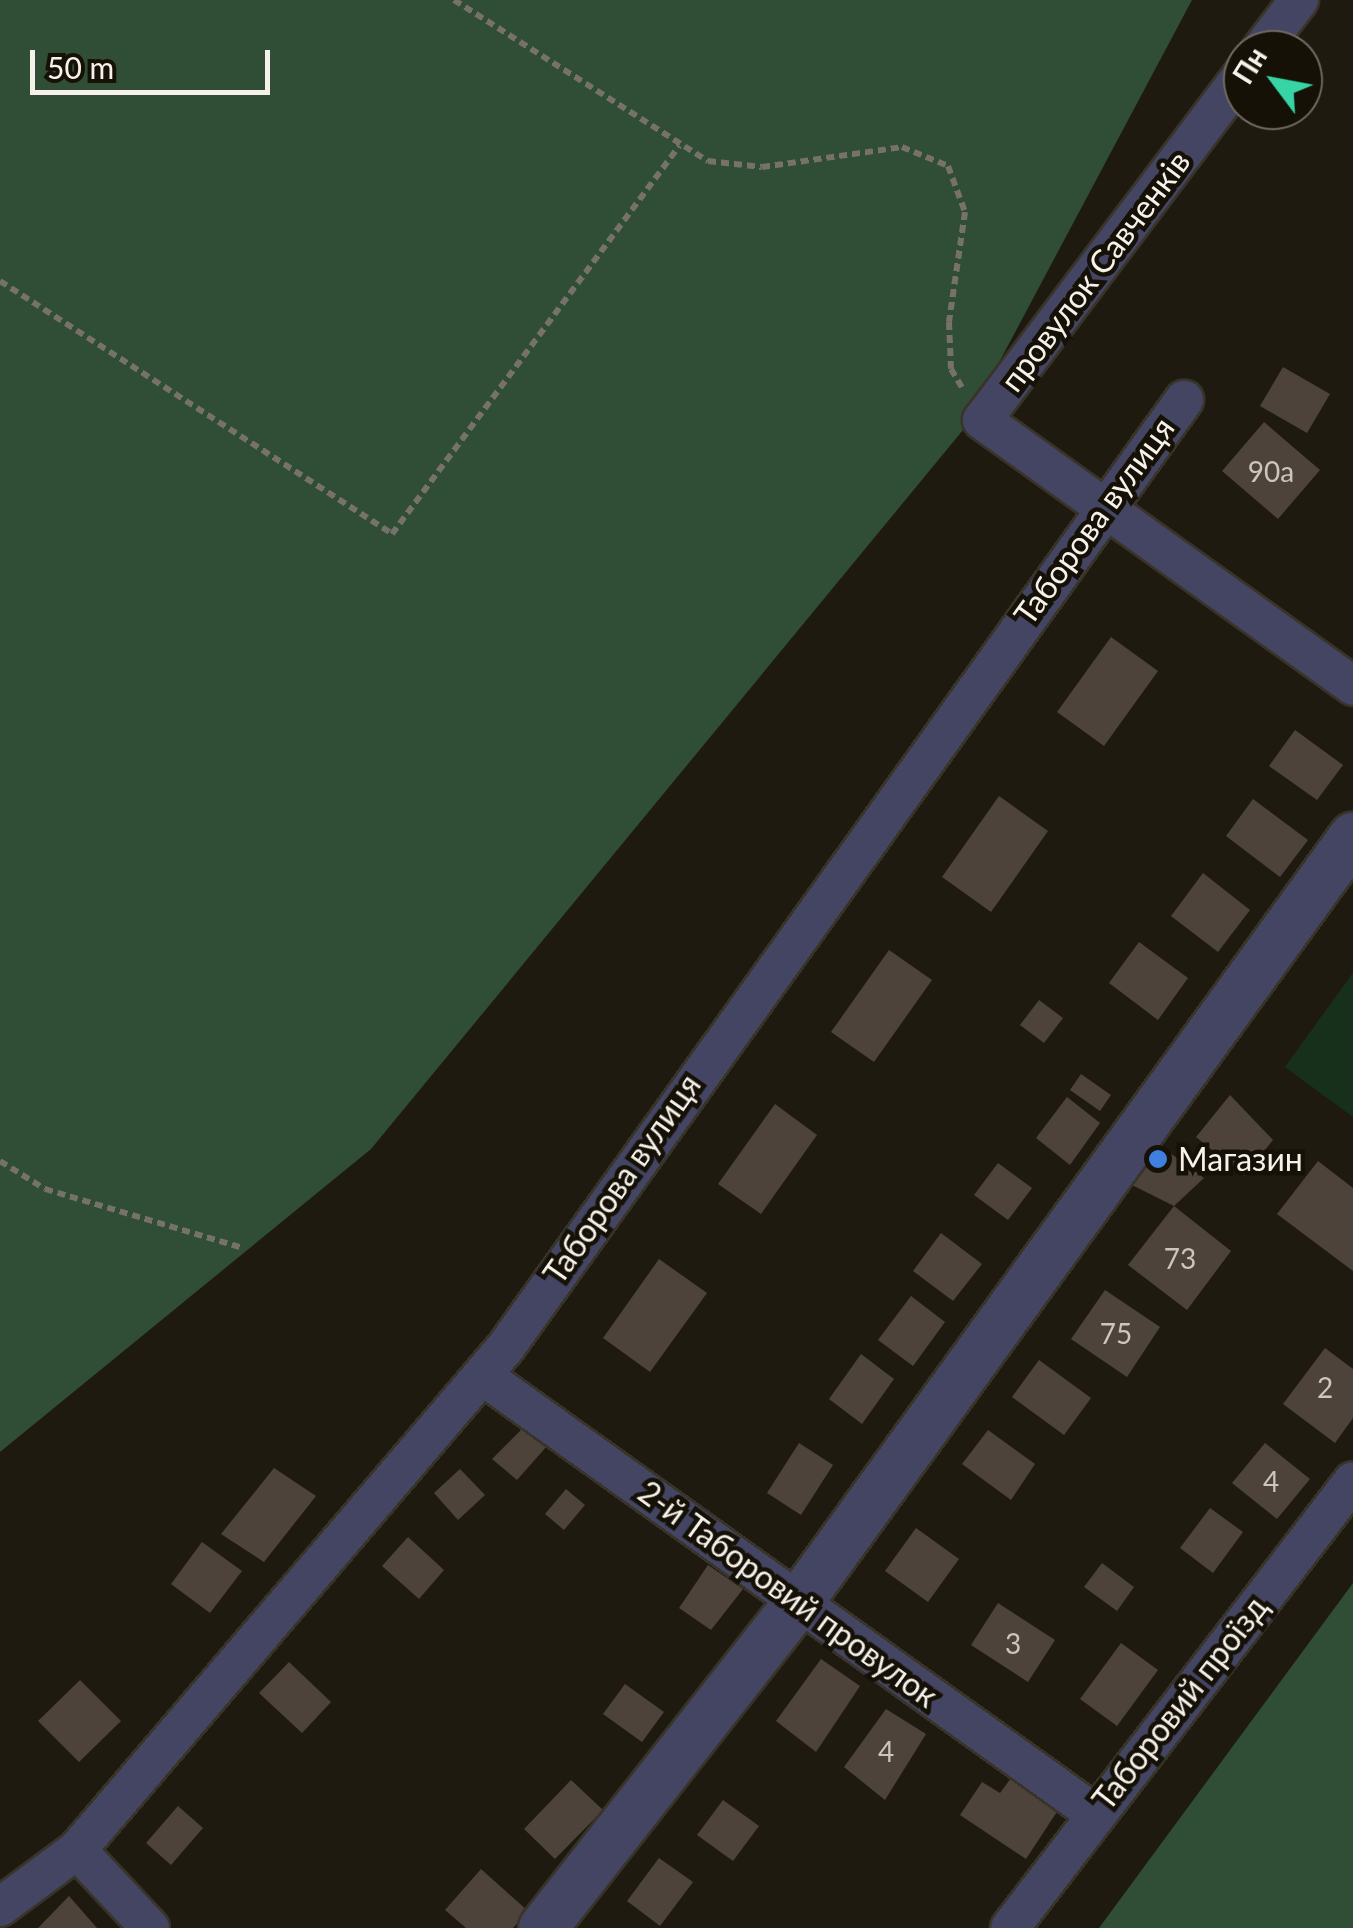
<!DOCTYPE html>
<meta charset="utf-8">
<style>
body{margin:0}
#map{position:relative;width:1353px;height:1928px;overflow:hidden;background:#1f1a10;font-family:Lato,sans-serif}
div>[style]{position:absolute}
.green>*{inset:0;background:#17301c}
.forest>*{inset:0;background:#304d36}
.building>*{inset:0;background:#4e433b}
.path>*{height:6px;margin-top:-3px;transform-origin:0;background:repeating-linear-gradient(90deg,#767169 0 8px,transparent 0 13px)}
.roads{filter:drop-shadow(2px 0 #39342a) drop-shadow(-2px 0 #39342a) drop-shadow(0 2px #39342a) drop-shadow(0 -2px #39342a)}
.minor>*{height:38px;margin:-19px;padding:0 19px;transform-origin:19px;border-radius:19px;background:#444563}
.tertiary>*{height:48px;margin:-24px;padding:0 24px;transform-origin:24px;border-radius:24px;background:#444563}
.dots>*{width:28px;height:28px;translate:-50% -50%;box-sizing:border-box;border:5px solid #161107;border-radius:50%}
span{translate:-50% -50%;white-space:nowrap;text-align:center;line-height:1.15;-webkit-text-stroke:9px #161107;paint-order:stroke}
.number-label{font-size:28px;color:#ccc6bf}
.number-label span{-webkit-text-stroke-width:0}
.street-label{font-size:32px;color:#f6f2eb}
.poi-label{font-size:32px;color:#f6f2eb}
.left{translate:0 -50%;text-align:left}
.north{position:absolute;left:1223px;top:30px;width:100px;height:100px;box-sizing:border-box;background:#161107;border:2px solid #706b62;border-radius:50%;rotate:302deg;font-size:28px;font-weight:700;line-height:40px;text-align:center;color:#f6f2eb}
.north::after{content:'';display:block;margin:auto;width:35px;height:45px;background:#37d4a6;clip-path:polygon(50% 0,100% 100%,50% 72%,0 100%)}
.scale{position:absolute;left:30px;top:50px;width:240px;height:45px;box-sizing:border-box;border:5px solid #f6f2eb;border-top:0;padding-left:12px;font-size:30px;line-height:35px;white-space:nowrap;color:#f6f2eb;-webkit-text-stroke:8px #161107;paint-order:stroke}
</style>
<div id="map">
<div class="green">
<div style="clip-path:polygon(1352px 974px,1353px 975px,1353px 1117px,1285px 1067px)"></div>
</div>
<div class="forest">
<div style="clip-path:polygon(0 0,1192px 0,963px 430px,371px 1149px,0 1452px)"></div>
<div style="clip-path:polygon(1353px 1583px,1353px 1928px,1099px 1928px)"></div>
</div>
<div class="building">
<div style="clip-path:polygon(1283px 367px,1330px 394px,1307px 433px,1260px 406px)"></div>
<div style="clip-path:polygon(1264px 422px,1320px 470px,1278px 519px,1222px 471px)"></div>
<div style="clip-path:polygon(1111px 637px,1158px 671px,1104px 746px,1057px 712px)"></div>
<div style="clip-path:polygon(1295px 730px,1343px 765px,1317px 800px,1269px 766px)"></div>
<div style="clip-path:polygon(999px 796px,1048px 831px,991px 912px,942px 877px)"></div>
<div style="clip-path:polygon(1253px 799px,1308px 840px,1280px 877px,1226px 836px)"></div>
<div style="clip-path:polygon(1203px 873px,1250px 910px,1218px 952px,1171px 916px)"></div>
<div style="clip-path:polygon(1139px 942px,1188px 978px,1158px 1020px,1109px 983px)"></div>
<div style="clip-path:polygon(889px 950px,932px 980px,874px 1062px,831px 1032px)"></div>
<div style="clip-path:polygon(1039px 1000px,1063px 1018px,1044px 1043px,1020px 1025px)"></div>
<div style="clip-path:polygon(1081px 1074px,1111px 1095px,1100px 1111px,1070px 1090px)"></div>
<div style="clip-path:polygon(1230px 1095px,1273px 1140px,1244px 1176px,1196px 1137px)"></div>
<div style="clip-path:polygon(1067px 1097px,1100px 1123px,1070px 1165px,1036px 1138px)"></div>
<div style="clip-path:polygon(775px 1104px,817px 1135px,761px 1214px,718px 1184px)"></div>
<div style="clip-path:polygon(1151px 1139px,1204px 1178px,1174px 1206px,1122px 1180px)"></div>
<div style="clip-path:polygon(1318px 1161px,1353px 1188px,1353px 1271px,1277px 1214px)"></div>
<div style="clip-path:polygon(998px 1163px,1032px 1188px,1008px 1220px,974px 1195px)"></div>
<div style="clip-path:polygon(1174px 1206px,1231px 1251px,1187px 1310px,1128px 1265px)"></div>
<div style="clip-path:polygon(941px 1233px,982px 1264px,953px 1301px,913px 1271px)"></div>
<div style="clip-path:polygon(659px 1259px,707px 1293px,650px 1372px,603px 1338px)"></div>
<div style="clip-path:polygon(1105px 1290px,1160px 1327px,1127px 1377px,1071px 1339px)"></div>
<div style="clip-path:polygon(911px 1296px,945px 1322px,913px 1366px,878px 1340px)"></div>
<div style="clip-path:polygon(1325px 1348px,1353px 1369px,1353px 1418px,1335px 1443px,1283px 1404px)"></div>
<div style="clip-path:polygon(861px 1354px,894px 1379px,862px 1424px,829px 1399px)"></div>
<div style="clip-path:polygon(1039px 1360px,1091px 1398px,1064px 1435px,1012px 1397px)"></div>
<div style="clip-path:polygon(522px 1429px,547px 1446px,517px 1480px,492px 1459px)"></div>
<div style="clip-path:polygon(988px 1430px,1035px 1464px,1011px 1500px,962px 1464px)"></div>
<div style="clip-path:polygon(799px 1443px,833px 1465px,801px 1515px,767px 1493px)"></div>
<div style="clip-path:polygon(1265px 1443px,1310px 1479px,1277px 1519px,1232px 1483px)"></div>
<div style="clip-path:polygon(274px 1468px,316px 1496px,264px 1562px,221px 1534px)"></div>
<div style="clip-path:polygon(460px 1469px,485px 1495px,458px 1520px,434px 1493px)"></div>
<div style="clip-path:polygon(566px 1489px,585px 1505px,564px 1530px,545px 1514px)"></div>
<div style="clip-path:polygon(1210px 1508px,1243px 1532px,1213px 1573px,1180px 1548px)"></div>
<div style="clip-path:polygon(916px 1528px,959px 1559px,928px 1602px,885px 1571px)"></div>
<div style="clip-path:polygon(408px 1537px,444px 1570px,419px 1599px,382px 1566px)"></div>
<div style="clip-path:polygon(202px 1542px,242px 1571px,210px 1613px,171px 1584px)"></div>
<div style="clip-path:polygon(1102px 1563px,1134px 1587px,1117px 1611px,1084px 1587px)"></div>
<div style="clip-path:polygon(708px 1565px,743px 1589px,711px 1630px,679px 1608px)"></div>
<div style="clip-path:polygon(998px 1603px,1055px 1640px,1028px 1682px,971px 1645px)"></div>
<div style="clip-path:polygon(1121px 1643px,1158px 1670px,1117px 1726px,1080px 1699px)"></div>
<div style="clip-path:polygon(821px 1659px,860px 1686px,816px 1752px,776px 1721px)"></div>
<div style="clip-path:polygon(289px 1662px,331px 1702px,302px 1733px,259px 1693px)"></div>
<div style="clip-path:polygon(80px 1680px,121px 1721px,79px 1762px,38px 1721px)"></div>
<div style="clip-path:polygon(625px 1684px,664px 1712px,642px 1742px,603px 1714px)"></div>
<div style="clip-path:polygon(886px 1709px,926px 1734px,885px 1800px,844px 1767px)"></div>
<div style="clip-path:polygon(1017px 1770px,1064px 1801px,1026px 1859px,960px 1815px,982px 1782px,1000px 1793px)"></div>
<div style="clip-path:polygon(571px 1780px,603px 1810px,555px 1859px,524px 1829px)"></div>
<div style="clip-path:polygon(723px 1800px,759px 1826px,733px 1861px,697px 1835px)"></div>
<div style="clip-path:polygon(178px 1806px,203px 1828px,171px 1865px,146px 1843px)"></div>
<div style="clip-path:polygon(659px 1858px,693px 1882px,660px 1926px,627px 1901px)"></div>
<div style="clip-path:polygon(481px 1869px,528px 1911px,513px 1928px,466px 1928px,445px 1910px)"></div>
<div style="clip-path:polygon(69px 1896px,97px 1928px,38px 1928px)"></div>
</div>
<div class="path">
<div style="left:454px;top:0;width:301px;rotate:32.4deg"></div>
<div style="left:708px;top:161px;width:54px;rotate:6.3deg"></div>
<div style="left:762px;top:167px;width:141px;rotate:-8.1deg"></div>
<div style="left:902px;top:147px;width:50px;rotate:22.4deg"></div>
<div style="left:948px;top:166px;width:49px;rotate:69.7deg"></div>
<div style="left:965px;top:212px;width:111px;rotate:98.3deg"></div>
<div style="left:949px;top:322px;width:47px;rotate:87.6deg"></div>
<div style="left:951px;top:369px;width:23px;rotate:59deg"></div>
<div style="left:0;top:281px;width:467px;rotate:32.8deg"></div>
<div style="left:392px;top:534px;width:483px;rotate:-53.5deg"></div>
<div style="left:0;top:1161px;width:53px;rotate:31.9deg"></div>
<div style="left:45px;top:1189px;width:207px;rotate:16.6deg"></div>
</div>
<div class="roads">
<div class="minor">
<div style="left:1261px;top:50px;width:63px;rotate:-52.8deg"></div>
<div style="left:1243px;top:74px;width:433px;rotate:127deg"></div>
<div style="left:982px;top:420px;width:457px;rotate:35.6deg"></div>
<div style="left:483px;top:1376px;width:751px;rotate:35.57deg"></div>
<div style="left:77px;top:1850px;width:107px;rotate:46.9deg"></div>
<div style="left:0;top:1907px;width:96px;rotate:-36.5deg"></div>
<div style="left:77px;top:1850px;width:661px;rotate:-49.54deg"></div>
<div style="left:506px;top:1347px;width:1165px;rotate:-54.4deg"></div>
<div style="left:1010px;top:1928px;width:563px;rotate:-52.5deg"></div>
</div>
<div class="tertiary">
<div style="left:543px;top:1928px;width:415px;rotate:-51.9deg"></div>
<div style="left:799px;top:1602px;width:945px;rotate:-54.09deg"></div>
</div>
</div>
<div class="dots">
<div style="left:1158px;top:1159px;background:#3f7fe0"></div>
</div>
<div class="number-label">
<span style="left:1271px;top:471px">90а</span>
<span style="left:1180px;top:1258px">73</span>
<span style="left:1116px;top:1333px">75</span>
<span style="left:1325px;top:1387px">2</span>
<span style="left:1271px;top:1481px">4</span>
<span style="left:1013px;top:1643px">3</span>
<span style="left:886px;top:1751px">4</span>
</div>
<div class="street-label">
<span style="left:1095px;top:271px;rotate:-53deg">провулок Савченків</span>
<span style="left:1094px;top:521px;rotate:-54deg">Таборова вулиця</span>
<span style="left:622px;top:1179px;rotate:-55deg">Таборова вулиця</span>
<span style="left:788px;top:1594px;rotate:36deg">2-й Таборовий провулок</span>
<span style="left:1180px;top:1703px;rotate:-52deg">Таборовий проїзд</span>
</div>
<div class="poi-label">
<span class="left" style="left:1178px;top:1159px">Магазин</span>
</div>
<div class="north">Пн</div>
<div class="scale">50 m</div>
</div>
